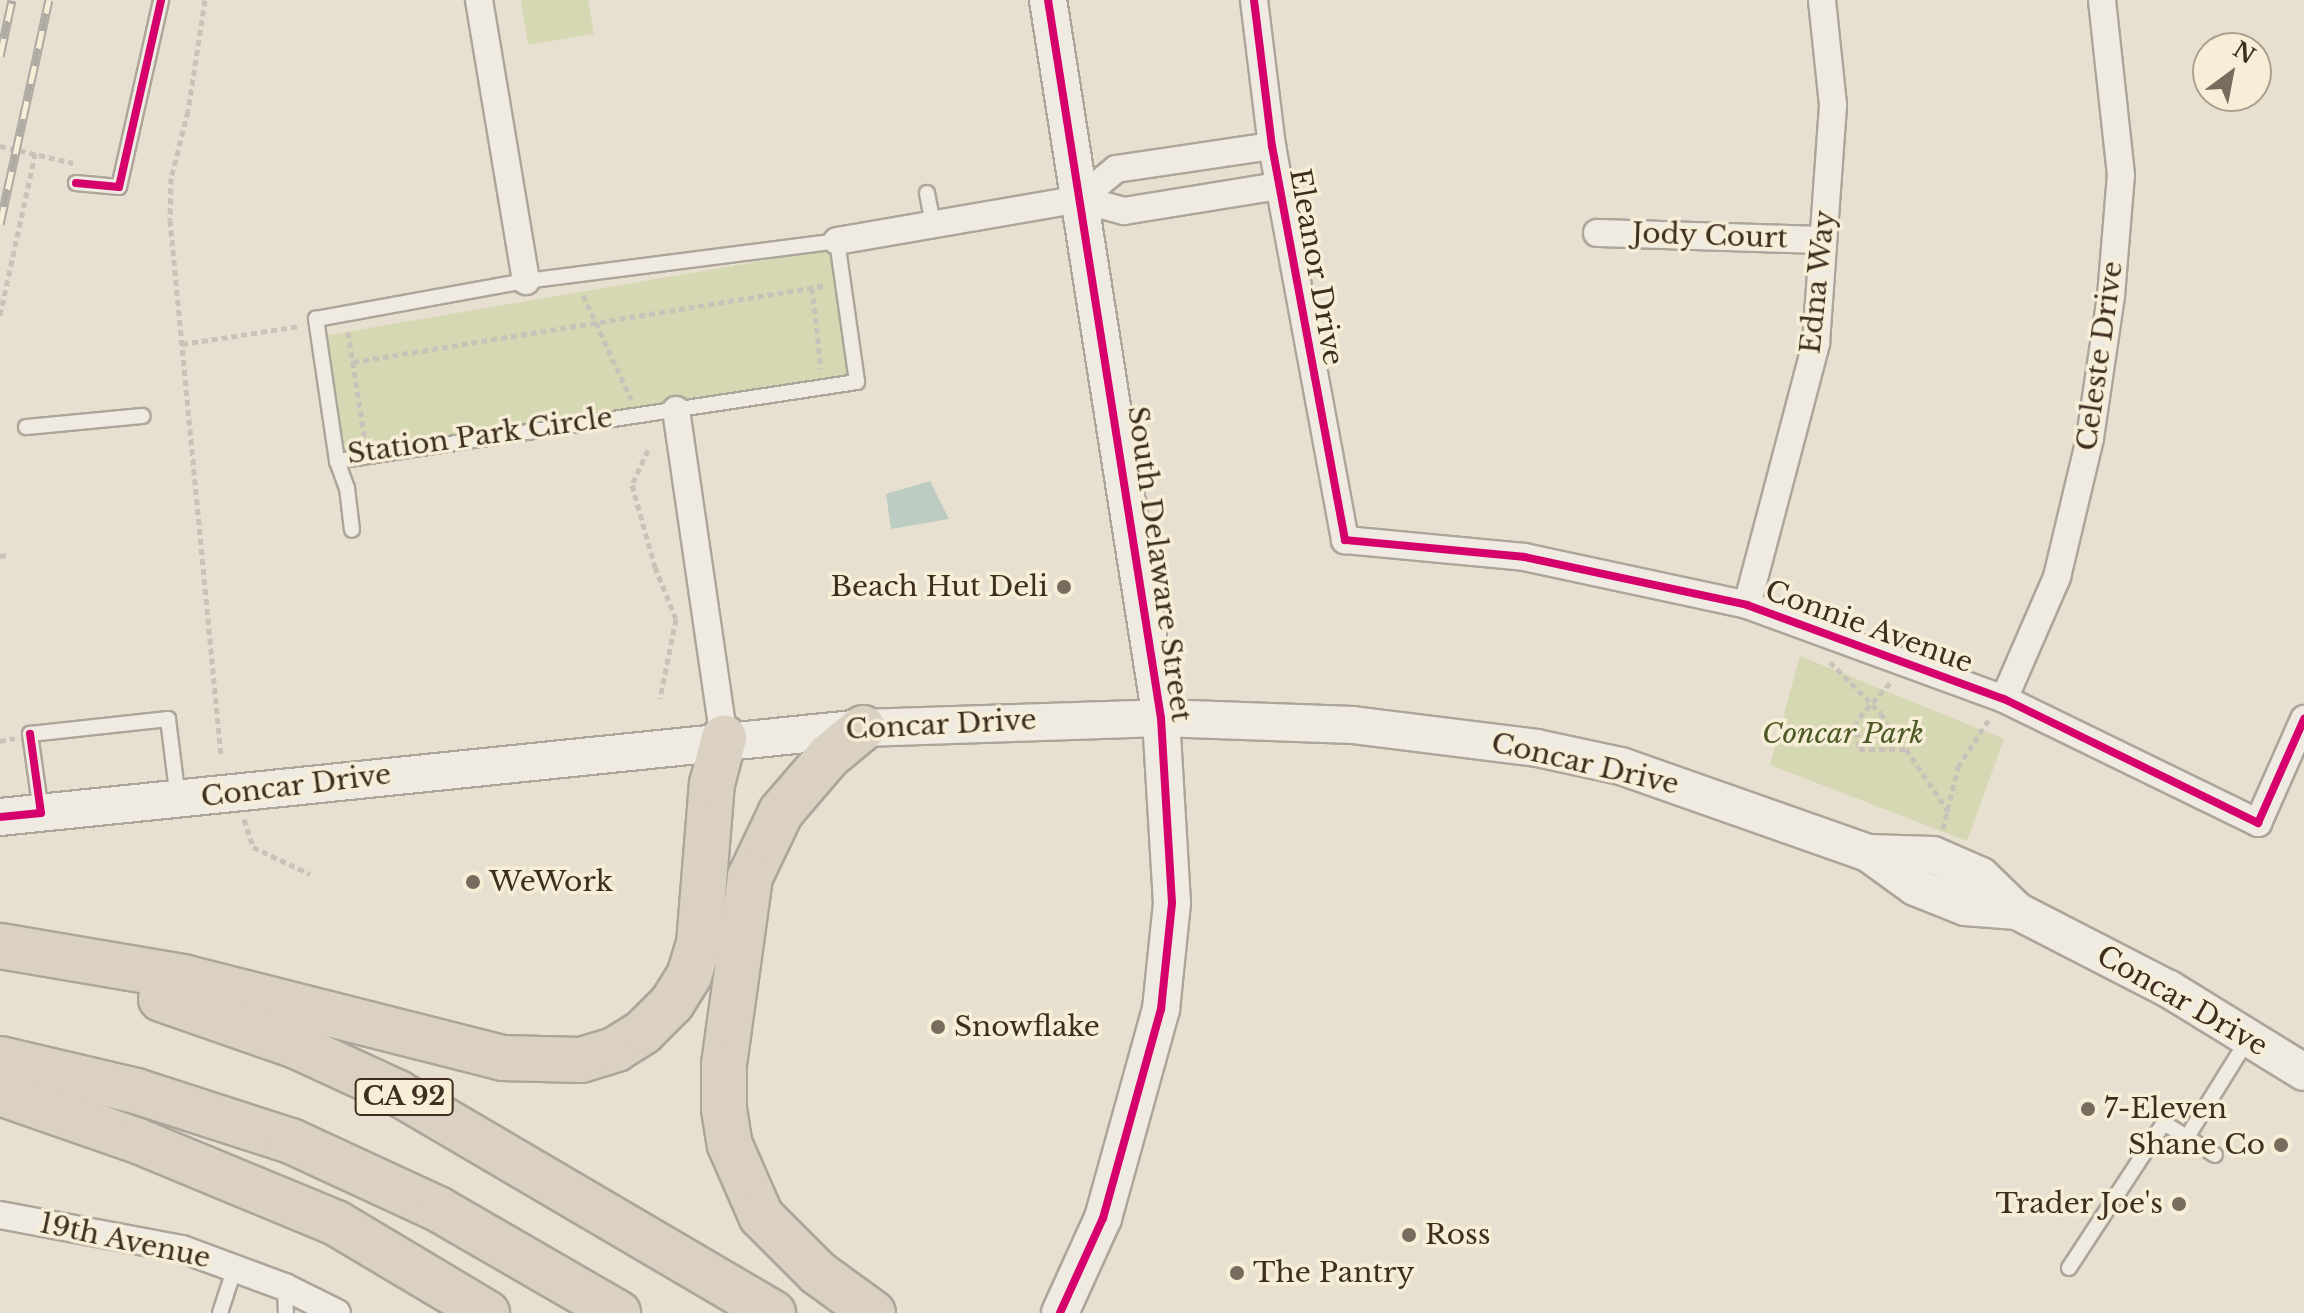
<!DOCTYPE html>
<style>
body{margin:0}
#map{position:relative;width:2304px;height:1313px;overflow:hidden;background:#e7e0d1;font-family:"Libre Baskerville",serif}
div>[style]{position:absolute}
.green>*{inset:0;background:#d6d7b3}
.water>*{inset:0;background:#bcccc2}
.path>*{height:5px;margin-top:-2.5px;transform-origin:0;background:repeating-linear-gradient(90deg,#c8c2b9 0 6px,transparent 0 10px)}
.roads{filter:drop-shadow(2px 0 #ada599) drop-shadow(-2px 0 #ada599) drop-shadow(0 2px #ada599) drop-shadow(0 -2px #ada599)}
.lane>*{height:14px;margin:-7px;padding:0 7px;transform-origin:7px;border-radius:7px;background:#efebe3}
.street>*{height:26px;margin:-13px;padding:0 13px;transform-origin:13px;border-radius:13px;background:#efebe3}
.secondary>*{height:36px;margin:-18px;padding:0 18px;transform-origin:18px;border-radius:18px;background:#efebe3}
.highway>*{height:44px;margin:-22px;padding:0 22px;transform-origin:22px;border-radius:22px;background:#dad1c2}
.rail>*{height:9px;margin-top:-4.5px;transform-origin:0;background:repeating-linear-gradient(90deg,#f7eed8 0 18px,#afaaa2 0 36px);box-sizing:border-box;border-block:2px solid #afaaa2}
.cycleway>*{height:8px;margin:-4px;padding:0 4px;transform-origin:4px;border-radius:4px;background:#d6006c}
.dots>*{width:22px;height:22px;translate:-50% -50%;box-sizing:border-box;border:4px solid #f7eed8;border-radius:50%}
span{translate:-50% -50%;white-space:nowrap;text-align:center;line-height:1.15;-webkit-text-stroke:7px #f7eed8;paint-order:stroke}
.shield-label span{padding:2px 6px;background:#f7eed8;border:2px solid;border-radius:6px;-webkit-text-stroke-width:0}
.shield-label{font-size:26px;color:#3d2e20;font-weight:700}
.street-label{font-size:28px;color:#3d2e20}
.poi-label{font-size:28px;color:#3d2e20}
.right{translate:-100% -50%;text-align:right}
.left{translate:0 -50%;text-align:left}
.park-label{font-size:28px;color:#4d5a26;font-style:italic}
.north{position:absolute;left:2192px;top:32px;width:80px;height:80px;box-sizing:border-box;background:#f7eed8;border:2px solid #ada18e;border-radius:50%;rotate:32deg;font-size:22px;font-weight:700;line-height:32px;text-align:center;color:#3d2e20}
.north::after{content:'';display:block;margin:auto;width:28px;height:36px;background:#786c5e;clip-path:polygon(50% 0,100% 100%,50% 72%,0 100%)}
</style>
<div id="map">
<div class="green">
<div style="clip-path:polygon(521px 0,588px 0,594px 34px,528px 45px)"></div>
<div style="clip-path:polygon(832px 249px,853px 375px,342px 451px,328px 335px)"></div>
<div style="clip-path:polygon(1800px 656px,2004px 739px,1967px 841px,1770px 765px)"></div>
</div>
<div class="water">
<div style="clip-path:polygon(930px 481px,949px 519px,891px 529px,886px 494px)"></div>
</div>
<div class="path">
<div style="left:205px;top:0;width:112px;rotate:98.7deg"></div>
<div style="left:188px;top:111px;width:69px;rotate:104.2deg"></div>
<div style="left:171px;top:178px;width:42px;rotate:91.4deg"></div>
<div style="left:170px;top:220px;width:538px;rotate:84.56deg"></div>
<div style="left:0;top:146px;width:75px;rotate:13.1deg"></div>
<div style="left:812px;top:288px;width:81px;rotate:83.6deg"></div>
<div style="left:583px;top:295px;width:115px;rotate:65.2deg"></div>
<div style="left:0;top:315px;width:165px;rotate:-77.7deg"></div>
<div style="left:348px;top:332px;width:110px;rotate:81.1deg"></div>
<div style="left:182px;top:344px;width:118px;rotate:-8.7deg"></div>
<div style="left:353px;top:362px;width:477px;rotate:-9.2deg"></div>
<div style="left:648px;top:450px;width:38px;rotate:115deg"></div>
<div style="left:632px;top:485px;width:85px;rotate:74.3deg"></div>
<div style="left:655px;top:567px;width:56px;rotate:68deg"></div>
<div style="left:676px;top:619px;width:81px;rotate:101.4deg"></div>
<div style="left:0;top:556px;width:8px;rotate:-7deg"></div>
<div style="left:1830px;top:662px;width:72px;rotate:45deg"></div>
<div style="left:1881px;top:713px;width:17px;rotate:62deg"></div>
<div style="left:1889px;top:728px;width:21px;rotate:98deg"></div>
<div style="left:1890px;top:683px;width:51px;rotate:131.8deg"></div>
<div style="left:1856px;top:721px;width:28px;rotate:84deg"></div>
<div style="left:1859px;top:749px;width:47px"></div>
<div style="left:1906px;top:749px;width:78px;rotate:55.9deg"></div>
<div style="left:0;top:741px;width:15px;rotate:-11deg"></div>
<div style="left:244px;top:819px;width:29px;rotate:72deg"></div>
<div style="left:253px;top:847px;width:63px;rotate:25.3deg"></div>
<div style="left:1943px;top:829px;width:64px;rotate:-76.4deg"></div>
<div style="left:1958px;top:767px;width:57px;rotate:-57.1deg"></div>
</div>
<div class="roads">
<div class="lane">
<div style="left:76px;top:183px;width:43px;rotate:5.3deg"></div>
<div style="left:119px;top:187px;width:192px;rotate:-77.3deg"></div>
<div style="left:927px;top:193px;width:31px;rotate:79deg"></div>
<div style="left:837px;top:241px;width:142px;rotate:81.9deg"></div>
<div style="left:857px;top:382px;width:526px;rotate:171.36deg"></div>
<div style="left:337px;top:461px;width:144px;rotate:-98.4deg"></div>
<div style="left:316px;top:319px;width:213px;rotate:-10.3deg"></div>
<div style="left:526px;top:281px;width:314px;rotate:-7.3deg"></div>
<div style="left:26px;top:427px;width:117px;rotate:-5.4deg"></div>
<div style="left:337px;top:461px;width:29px;rotate:70deg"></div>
<div style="left:347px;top:488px;width:42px;rotate:83.2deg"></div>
<div style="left:41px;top:812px;width:79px;rotate:-98deg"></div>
<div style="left:30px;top:734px;width:139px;rotate:-6.2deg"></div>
<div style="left:168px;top:719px;width:81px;rotate:82.9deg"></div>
<div style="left:2187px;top:1137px;width:115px;rotate:-58.1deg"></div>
<div style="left:2069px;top:1268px;width:173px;rotate:-56.8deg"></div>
<div style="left:2164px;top:1123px;width:60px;rotate:32.1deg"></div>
<div style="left:285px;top:1287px;width:26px;rotate:88deg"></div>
<div style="left:220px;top:1313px;width:48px;rotate:-71.9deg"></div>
</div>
<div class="street">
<div style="left:479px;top:0;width:285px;rotate:80.5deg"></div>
<div style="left:1254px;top:0;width:147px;rotate:83deg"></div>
<div style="left:1272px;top:146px;width:401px;rotate:79.5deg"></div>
<div style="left:1345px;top:540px;width:180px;rotate:5.4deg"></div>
<div style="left:1524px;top:557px;width:228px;rotate:12.1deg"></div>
<div style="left:1747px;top:605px;width:274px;rotate:20.1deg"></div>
<div style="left:2004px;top:699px;width:283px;rotate:26deg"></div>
<div style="left:2258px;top:823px;width:114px;rotate:-66.1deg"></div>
<div style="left:1080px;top:199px;width:47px;rotate:-39.8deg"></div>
<div style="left:1116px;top:169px;width:158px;rotate:-8.4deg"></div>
<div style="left:1597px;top:233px;width:226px;rotate:1.8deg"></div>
<div style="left:837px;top:241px;width:247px;rotate:-9.8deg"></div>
<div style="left:1080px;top:199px;width:46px;rotate:15.3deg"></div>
<div style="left:1124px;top:211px;width:157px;rotate:-9.2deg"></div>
<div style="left:676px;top:410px;width:331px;rotate:81.7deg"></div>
<div style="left:1747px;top:605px;width:271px;rotate:-75.2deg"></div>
<div style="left:1816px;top:343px;width:239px;rotate:-85.9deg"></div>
<div style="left:1833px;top:105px;width:106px;rotate:-96deg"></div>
<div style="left:2004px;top:699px;width:133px;rotate:-66.5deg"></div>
<div style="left:2057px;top:577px;width:143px;rotate:-76.6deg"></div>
<div style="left:2090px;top:438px;width:144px;rotate:-81.6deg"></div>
<div style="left:2111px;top:296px;width:121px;rotate:-85.3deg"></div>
<div style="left:2121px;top:175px;width:176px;rotate:-96.2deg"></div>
<div style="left:0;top:1215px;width:185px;rotate:10.6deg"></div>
<div style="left:182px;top:1249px;width:110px;rotate:20.3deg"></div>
<div style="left:285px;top:1287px;width:58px;rotate:26.6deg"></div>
</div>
<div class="secondary">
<div style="left:1048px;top:0;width:727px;rotate:81.06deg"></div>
<div style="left:1161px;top:718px;width:185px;rotate:86.6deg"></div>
<div style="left:1172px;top:903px;width:107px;rotate:95.9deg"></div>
<div style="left:1161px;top:1009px;width:217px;rotate:105.5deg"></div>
<div style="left:1103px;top:1218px;width:104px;rotate:114.4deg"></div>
<div style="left:0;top:817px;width:868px;rotate:-5.89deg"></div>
<div style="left:863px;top:728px;width:298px;rotate:-1.9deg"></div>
<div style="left:1161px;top:718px;width:192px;rotate:2.1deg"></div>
<div style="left:1353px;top:725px;width:185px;rotate:7.1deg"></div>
<div style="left:1537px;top:748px;width:86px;rotate:12.1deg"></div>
<div style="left:1621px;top:766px;width:262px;rotate:19.4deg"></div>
<div style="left:1868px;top:853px;width:58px;rotate:35.9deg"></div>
<div style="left:1915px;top:887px;width:54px;rotate:21.8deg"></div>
<div style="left:1965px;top:907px;width:52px;rotate:4.4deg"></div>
<div style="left:1868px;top:853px;width:65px;rotate:1.8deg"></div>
<div style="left:1933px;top:855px;width:52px;rotate:23.6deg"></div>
<div style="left:1981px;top:876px;width:50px;rotate:44.2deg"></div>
<div style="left:2017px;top:911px;width:171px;rotate:27.2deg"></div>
<div style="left:2169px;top:989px;width:158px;rotate:31.6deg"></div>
</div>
<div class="highway">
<div style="left:863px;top:728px;width:44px;rotate:140.5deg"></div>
<div style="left:829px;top:756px;width:74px;rotate:130.6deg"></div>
<div style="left:781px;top:812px;width:72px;rotate:115.5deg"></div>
<div style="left:750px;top:877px;width:189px;rotate:97.9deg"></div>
<div style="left:724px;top:1064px;width:45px;rotate:90deg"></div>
<div style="left:724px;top:1109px;width:36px;rotate:81deg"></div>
<div style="left:730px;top:1145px;width:77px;rotate:66.4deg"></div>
<div style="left:761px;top:1216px;width:81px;rotate:45deg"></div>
<div style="left:818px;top:1273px;width:68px;rotate:36deg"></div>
<div style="left:0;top:946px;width:186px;rotate:9.6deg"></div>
<div style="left:183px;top:977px;width:329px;rotate:14.2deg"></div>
<div style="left:502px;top:1058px;width:79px;rotate:1.5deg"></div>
<div style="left:581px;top:1060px;width:37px;rotate:-17deg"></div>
<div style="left:616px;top:1049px;width:32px;rotate:-32deg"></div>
<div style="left:643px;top:1032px;width:41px;rotate:-45deg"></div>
<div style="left:672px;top:1003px;width:32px;rotate:-58deg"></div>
<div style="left:689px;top:976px;width:34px;rotate:-73deg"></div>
<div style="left:699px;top:944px;width:161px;rotate:-85.4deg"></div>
<div style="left:712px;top:784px;width:48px;rotate:-75.4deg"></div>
<div style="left:161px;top:999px;width:143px;rotate:19.2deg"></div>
<div style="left:296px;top:1046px;width:112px;rotate:24.7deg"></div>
<div style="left:398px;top:1093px;width:435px;rotate:30.4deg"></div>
<div style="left:0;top:1059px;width:140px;rotate:13.2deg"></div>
<div style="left:136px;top:1091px;width:163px;rotate:17.9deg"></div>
<div style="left:291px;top:1141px;width:162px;rotate:24.8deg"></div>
<div style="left:438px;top:1209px;width:208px;rotate:30deg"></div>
<div style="left:0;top:1093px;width:146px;rotate:19.2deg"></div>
<div style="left:138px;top:1141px;width:214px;rotate:22.5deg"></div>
<div style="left:336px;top:1223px;width:176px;rotate:30.8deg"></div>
</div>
</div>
<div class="rail">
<div style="left:0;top:56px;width:57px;rotate:-77.9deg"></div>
<div style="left:0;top:224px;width:229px;rotate:-77.7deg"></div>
</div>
<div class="cycleway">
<div style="left:1048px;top:0;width:727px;rotate:81.06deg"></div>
<div style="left:1161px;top:718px;width:185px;rotate:86.6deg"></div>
<div style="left:1172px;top:903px;width:107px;rotate:95.9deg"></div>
<div style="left:1161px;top:1009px;width:217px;rotate:105.5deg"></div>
<div style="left:1103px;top:1218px;width:104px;rotate:114.4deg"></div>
<div style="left:1254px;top:0;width:147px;rotate:83deg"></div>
<div style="left:1272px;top:146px;width:401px;rotate:79.5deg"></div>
<div style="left:1345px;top:540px;width:180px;rotate:5.4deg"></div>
<div style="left:1524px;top:557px;width:228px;rotate:12.1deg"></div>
<div style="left:1747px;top:605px;width:274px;rotate:20.1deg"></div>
<div style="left:2004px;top:699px;width:283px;rotate:26deg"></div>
<div style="left:2258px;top:823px;width:114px;rotate:-66.1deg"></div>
<div style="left:76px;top:183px;width:43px;rotate:5.3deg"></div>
<div style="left:119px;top:187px;width:192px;rotate:-77.3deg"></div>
<div style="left:0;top:817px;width:41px;rotate:-5.6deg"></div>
<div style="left:41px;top:813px;width:80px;rotate:-97.9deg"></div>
</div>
<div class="dots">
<div style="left:1064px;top:587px;background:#786c5e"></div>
<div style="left:473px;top:882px;background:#786c5e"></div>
<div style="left:938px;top:1027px;background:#786c5e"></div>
<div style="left:2088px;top:1109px;background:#786c5e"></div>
<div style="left:2281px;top:1145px;background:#786c5e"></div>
<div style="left:2179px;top:1204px;background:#786c5e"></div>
<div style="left:1409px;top:1235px;background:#786c5e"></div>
<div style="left:1237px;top:1273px;background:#786c5e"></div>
</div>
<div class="shield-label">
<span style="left:404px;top:1097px">CA 92</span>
</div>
<div class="street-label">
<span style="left:1710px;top:236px;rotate:2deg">Jody Court</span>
<span style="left:1316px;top:267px;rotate:80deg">Eleanor Drive</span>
<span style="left:1818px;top:282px;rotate:-84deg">Edna Way</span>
<span style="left:2100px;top:356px;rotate:-82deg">Celeste Drive</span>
<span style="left:480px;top:436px;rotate:-8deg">Station Park Circle</span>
<span style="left:1159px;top:564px;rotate:82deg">South Delaware Street</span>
<span style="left:1869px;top:627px;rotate:20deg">Connie Avenue</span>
<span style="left:941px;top:725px;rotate:-3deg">Concar Drive</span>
<span style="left:1585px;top:764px;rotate:13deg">Concar Drive</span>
<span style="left:296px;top:786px;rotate:-7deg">Concar Drive</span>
<span style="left:2182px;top:1001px;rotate:30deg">Concar Drive</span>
<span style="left:125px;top:1241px;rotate:12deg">19th Avenue</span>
</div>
<div class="poi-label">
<span class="right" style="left:1048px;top:587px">Beach Hut Deli</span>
<span class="left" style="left:489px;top:882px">WeWork</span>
<span class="left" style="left:954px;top:1027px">Snowflake</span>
<span class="left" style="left:2104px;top:1109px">7-Eleven</span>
<span class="right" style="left:2265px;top:1145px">Shane Co</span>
<span class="right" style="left:2163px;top:1204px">Trader Joe's</span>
<span class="left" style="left:1425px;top:1235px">Ross</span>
<span class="left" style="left:1253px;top:1273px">The Pantry</span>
</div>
<div class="park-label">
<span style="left:1843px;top:734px">Concar Park</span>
</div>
<div class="north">N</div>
</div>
